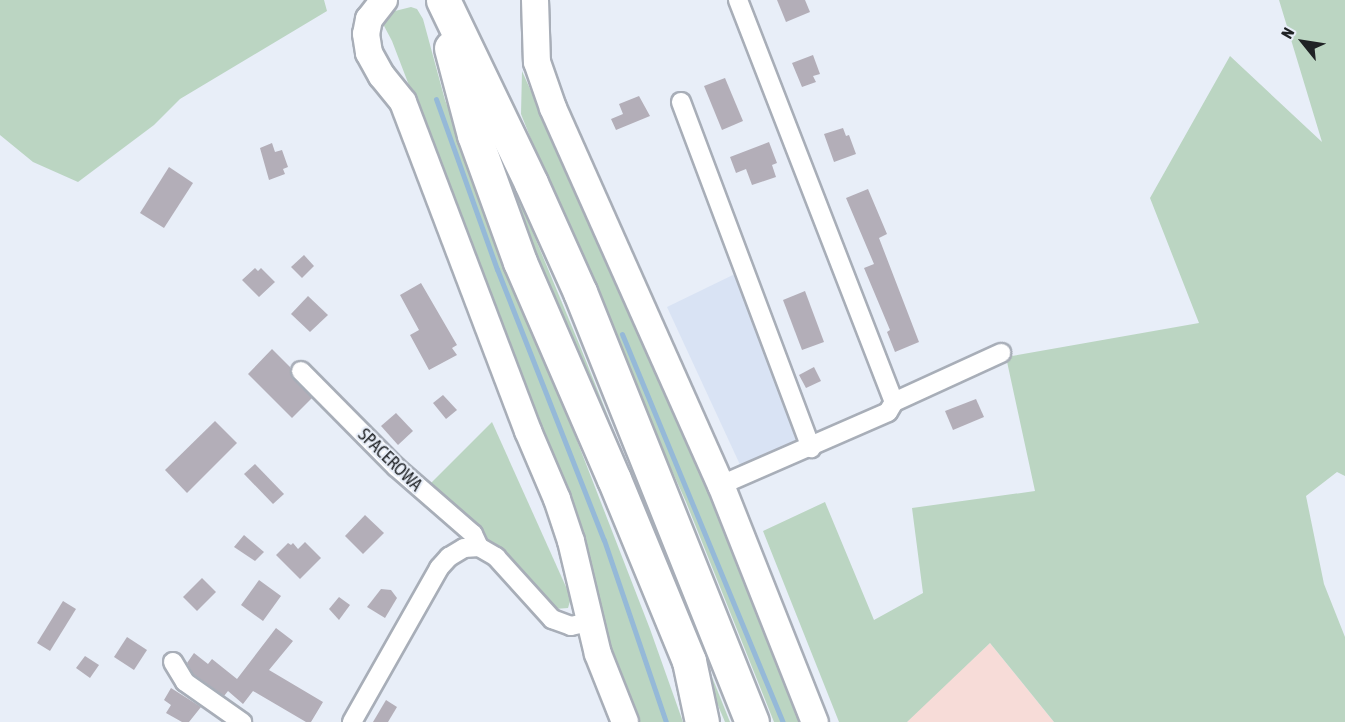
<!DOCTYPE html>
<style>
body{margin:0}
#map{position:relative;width:1345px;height:722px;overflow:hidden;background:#e8eef8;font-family:"Asap Condensed",sans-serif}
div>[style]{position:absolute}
.built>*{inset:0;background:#d9e3f4}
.industrial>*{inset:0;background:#f7dcd8}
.green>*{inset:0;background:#bbd5c2}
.stream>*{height:5px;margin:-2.5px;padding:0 2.5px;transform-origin:2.5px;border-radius:2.5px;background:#95b9d8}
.building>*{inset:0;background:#b3aeb8}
.roads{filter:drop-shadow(2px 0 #a8aeb8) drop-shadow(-2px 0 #a8aeb8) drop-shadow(0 2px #a8aeb8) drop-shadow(0 -2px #a8aeb8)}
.street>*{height:18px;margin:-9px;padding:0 9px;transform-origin:9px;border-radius:9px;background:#fff}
.secondary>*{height:26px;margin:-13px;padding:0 13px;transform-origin:13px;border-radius:13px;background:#fff}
.highway>*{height:33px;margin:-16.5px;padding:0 16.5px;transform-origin:16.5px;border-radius:16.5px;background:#fff}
span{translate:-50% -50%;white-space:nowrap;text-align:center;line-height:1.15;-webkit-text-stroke:4.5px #e8eef8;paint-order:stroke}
.street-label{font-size:18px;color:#1f2225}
.north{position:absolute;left:1273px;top:12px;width:60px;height:60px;-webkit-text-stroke:4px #e8eef8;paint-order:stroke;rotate:300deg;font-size:16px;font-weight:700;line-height:24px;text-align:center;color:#1f2225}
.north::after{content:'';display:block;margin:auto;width:21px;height:27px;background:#1f2225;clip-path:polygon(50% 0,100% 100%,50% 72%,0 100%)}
</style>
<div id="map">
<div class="built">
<div style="clip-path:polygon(739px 272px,809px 437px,742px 469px,667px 307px)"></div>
</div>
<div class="industrial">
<div style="clip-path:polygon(990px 643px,1054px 722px,907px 722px,914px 714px)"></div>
</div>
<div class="green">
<div style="clip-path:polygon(0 0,324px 0,327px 11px,180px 99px,154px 125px,78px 182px,33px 162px,0 135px)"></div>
<div style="clip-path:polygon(1279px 0,1345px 0,1345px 476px,1337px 472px,1306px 496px,1324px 584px,1345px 637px,1345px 722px,1054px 722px,990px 643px,907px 722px,839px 722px,763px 531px,825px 502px,874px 620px,923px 593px,912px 508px,1035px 491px,1006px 357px,1199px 323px,1150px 198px,1230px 56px,1322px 142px)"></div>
<div style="clip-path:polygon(411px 7px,417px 9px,423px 19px,445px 100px,650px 629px,683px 722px,637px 722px,622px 682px,566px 495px,392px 41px,383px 24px,391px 12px)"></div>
<div style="clip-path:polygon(522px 71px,650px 357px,806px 722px,774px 722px,686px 502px,589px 285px,521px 114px)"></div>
<div style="clip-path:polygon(487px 122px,580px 346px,730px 722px,725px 722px,632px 503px)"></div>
<div style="clip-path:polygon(492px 422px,571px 598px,568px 608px,555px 609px,430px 484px)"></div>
</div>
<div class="stream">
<div style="left:436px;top:99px;width:181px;rotate:70.3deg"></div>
<div style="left:497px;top:269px;width:291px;rotate:68.5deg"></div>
<div style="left:604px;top:540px;width:192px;rotate:71.2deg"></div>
<div style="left:622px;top:334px;width:420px;rotate:67.5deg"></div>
</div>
<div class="building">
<div style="clip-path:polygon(777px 0,805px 0,810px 12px,786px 22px)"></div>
<div style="clip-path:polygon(813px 55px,820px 74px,813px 76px,816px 82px,802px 87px,792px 63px)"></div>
<div style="clip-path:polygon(725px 78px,743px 121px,722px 130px,704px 86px)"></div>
<div style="clip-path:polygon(639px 96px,650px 116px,616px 130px,611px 119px,623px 114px,619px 104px)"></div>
<div style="clip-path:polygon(843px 128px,846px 136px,849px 135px,856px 154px,834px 162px,824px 134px)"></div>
<div style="clip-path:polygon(769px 142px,777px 163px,772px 165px,776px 177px,752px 185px,746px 169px,736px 173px,730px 157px)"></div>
<div style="clip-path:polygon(272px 143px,275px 152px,282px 150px,288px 167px,283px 169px,285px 174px,269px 180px,260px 148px)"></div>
<div style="clip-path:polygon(169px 167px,193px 183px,164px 228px,140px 213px)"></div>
<div style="clip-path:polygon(868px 189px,887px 234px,879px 238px,919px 342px,895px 352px,887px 332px,890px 330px,864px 268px,874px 264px,846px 198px)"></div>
<div style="clip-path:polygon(304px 255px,314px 266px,302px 278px,291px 267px)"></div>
<div style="clip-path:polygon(255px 268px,258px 271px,261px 268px,275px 282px,259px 297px,242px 280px)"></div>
<div style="clip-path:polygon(421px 283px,457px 345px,452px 348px,457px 355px,429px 370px,410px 335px,419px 330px,400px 295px)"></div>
<div style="clip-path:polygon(805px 291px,824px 342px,802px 350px,783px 300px)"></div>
<div style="clip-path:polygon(308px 296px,328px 315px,310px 332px,291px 314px)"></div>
<div style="clip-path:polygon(272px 349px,290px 367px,293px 378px,312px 398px,292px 418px,248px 374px)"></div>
<div style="clip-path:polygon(814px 367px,821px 381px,806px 388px,799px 375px)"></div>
<div style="clip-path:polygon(443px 395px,457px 410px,446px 419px,433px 403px)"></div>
<div style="clip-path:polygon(976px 399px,984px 417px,953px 430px,945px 411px)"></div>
<div style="clip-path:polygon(396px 413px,413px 431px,398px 445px,381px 426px)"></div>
<div style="clip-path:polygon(215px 421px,237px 443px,187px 493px,165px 470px)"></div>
<div style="clip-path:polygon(255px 464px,284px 494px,273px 504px,244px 474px)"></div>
<div style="clip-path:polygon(365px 515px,384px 533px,363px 554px,345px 536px)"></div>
<div style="clip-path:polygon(244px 535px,264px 552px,255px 561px,234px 547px)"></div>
<div style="clip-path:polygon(305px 542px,321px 558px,300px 579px,276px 555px,288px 543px,291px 545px,293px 543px,298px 549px)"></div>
<div style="clip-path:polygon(202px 578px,216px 592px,197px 611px,183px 597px)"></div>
<div style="clip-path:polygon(259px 580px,281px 596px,263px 621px,241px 605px)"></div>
<div style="clip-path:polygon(381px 589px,391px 590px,397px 598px,385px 618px,367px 607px)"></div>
<div style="clip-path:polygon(339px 597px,350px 605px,339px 620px,329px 609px)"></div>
<div style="clip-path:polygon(63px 601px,76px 609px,50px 651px,37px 643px)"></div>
<div style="clip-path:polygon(276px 628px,293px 641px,269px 670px,323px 702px,311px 722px,306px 722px,253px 691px,243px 704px,228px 691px,224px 696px,193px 674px,187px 663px,194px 653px,208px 664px,212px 659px,237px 679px)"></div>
<div style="clip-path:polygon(127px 637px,147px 650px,134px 670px,114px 657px)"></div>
<div style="clip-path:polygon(85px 656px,99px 665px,90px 678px,76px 668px)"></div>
<div style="clip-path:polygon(171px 688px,201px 707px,189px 722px,182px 722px,166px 713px,171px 705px,164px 700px)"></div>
<div style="clip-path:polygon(386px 700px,397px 707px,388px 722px,373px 722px)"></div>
</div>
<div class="roads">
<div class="street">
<div style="left:738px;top:0;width:431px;rotate:68.8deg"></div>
<div style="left:681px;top:102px;width:370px;rotate:69.4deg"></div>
<div style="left:301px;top:371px;width:135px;rotate:45.3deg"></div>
<div style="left:396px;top:467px;width:102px;rotate:41deg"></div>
<div style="left:473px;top:534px;width:14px;rotate:65deg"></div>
<div style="left:721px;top:485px;width:182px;rotate:-23.6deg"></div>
<div style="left:888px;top:412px;width:12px;rotate:-59deg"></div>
<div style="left:894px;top:402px;width:118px;rotate:-24.6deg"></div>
<div style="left:173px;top:662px;width:23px;rotate:59deg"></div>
<div style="left:185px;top:682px;width:70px;rotate:35.1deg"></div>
<div style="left:352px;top:722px;width:177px;rotate:-60.5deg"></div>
<div style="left:439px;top:568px;width:15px;rotate:-48deg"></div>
<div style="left:449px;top:557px;width:17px;rotate:-31deg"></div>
<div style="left:464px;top:548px;width:15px;rotate:-4deg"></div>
<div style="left:479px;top:547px;width:20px;rotate:30deg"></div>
<div style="left:496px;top:557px;width:84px;rotate:47.9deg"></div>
<div style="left:552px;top:619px;width:20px;rotate:20deg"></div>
<div style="left:571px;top:626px;width:18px;rotate:-13deg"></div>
</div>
<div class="secondary">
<div style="left:384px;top:0;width:24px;rotate:128deg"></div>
<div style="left:369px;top:19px;width:15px;rotate:101deg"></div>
<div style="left:366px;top:34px;width:19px;rotate:81deg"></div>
<div style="left:369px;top:53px;width:26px;rotate:61deg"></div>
<div style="left:382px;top:76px;width:33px;rotate:51deg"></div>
<div style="left:403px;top:102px;width:352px;rotate:69.2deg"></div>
<div style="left:528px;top:431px;width:74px;rotate:66.9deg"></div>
<div style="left:557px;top:499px;width:44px;rotate:71.6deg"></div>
<div style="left:571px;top:541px;width:116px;rotate:76.6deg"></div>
<div style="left:598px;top:654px;width:73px;rotate:68.3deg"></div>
<div style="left:535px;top:0;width:62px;rotate:88.2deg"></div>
<div style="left:537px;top:62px;width:49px;rotate:70.8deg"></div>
<div style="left:553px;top:108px;width:413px;rotate:66deg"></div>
<div style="left:721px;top:485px;width:255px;rotate:68.4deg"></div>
</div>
<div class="highway">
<div style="left:443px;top:0;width:203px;rotate:64.3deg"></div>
<div style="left:531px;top:183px;width:120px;rotate:65.8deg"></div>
<div style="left:580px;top:292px;width:463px;rotate:68.2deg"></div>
<div style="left:451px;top:48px;width:90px;rotate:75.2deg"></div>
<div style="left:474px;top:135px;width:135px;rotate:70.1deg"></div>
<div style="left:520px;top:262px;width:236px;rotate:66.6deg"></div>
<div style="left:614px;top:479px;width:197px;rotate:67.6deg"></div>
<div style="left:689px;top:661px;width:62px;rotate:78deg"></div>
</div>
</div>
<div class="street-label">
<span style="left:390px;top:460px;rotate:44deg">SPACEROWA</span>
</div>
<div class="north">N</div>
</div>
